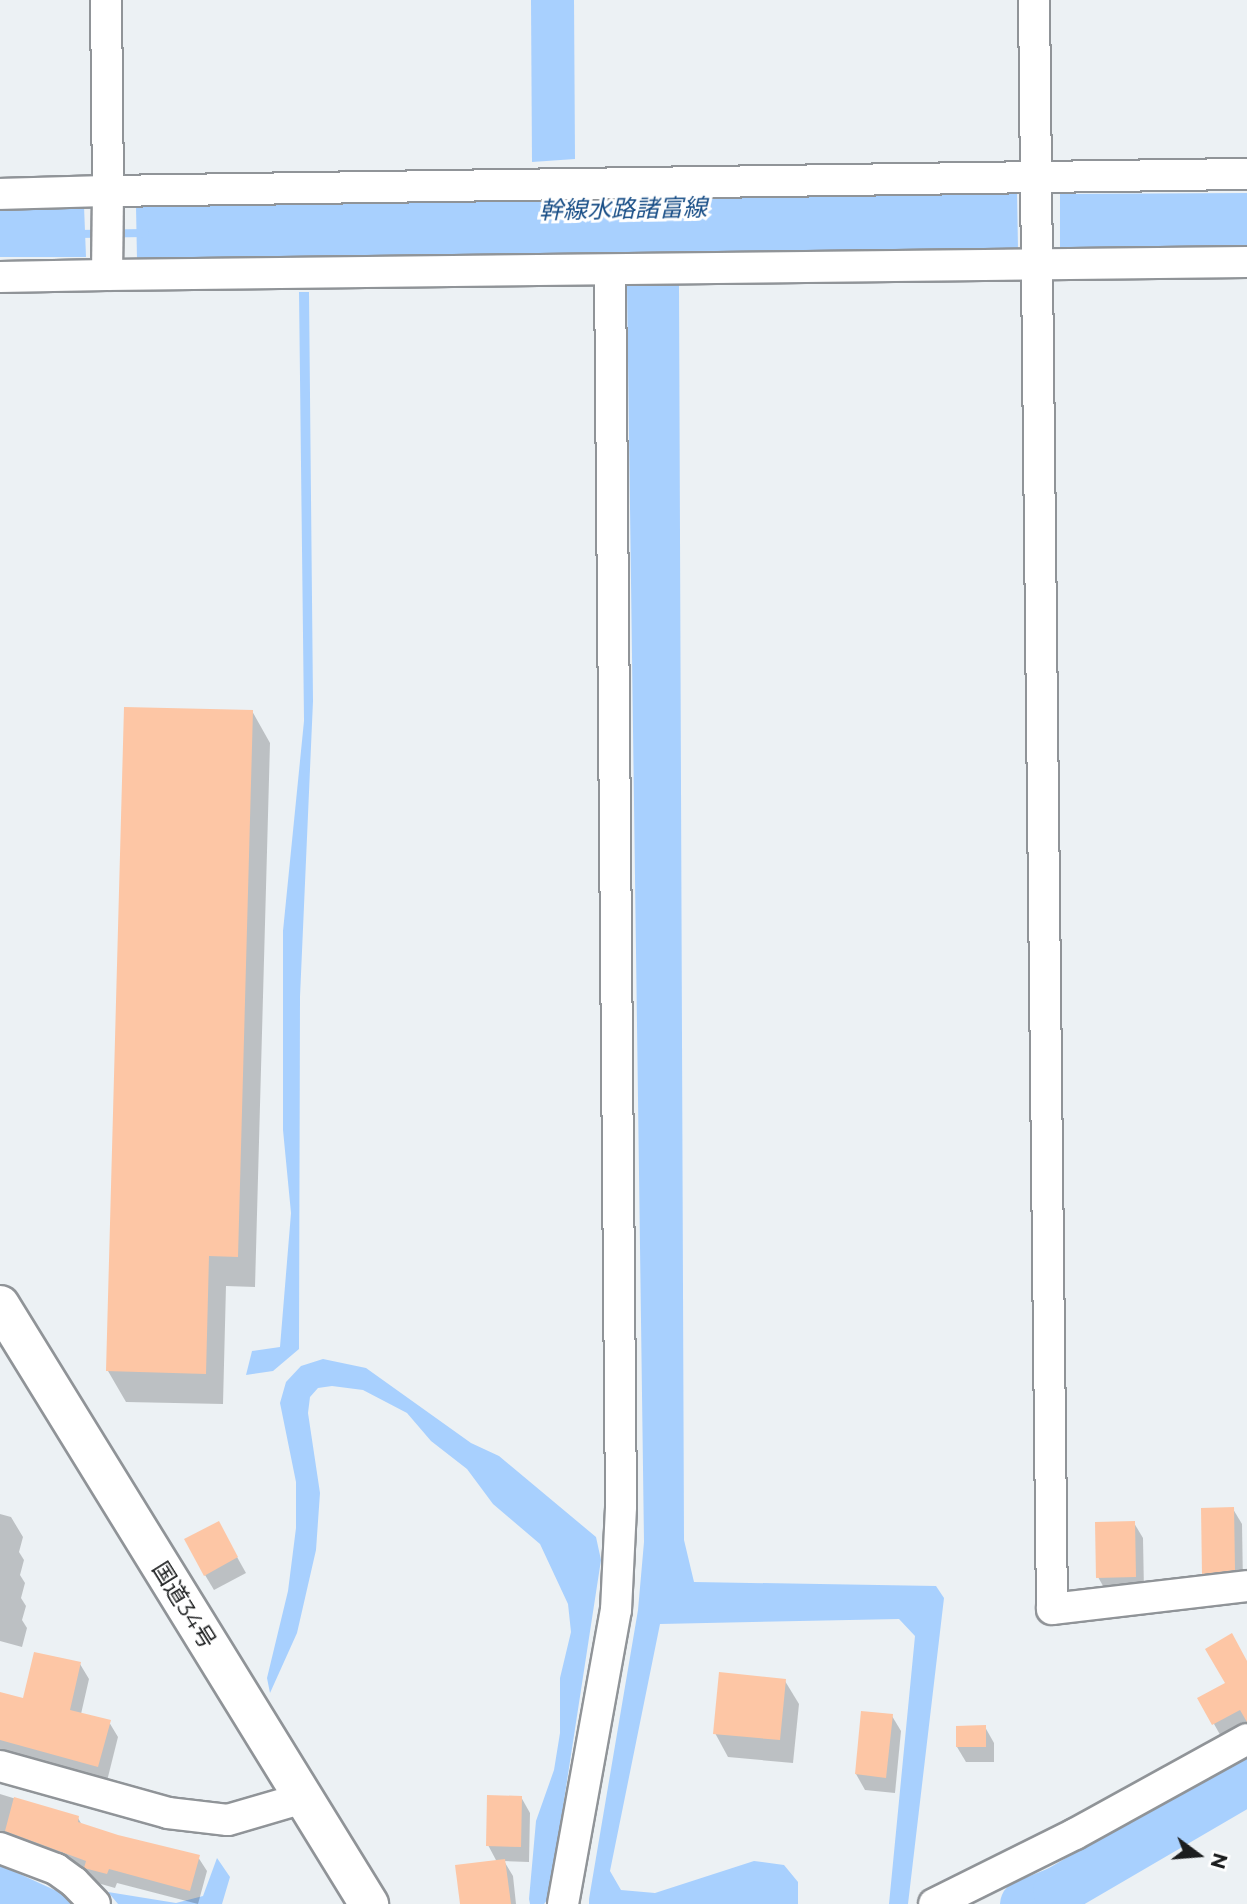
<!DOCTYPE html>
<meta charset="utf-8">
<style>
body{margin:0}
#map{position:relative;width:1247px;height:1904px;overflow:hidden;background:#ecf1f4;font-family:Montserrat,"Noto Sans JP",sans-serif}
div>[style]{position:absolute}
.water>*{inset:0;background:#a8d0fe}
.shadow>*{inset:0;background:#0003}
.stream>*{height:8px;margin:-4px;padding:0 4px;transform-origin:4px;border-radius:4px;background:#a8d0fe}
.river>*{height:49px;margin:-24.5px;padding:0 24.5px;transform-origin:24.5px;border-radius:24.5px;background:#a8d0fe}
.building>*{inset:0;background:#fdc6a5}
.roads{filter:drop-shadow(2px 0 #909498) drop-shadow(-2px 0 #909498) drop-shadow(0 2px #909498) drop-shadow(0 -2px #909498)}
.minor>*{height:30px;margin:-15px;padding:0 15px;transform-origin:15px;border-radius:15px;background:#fff}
.trunk>*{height:38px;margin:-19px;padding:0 19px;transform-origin:19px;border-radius:19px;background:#fff}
span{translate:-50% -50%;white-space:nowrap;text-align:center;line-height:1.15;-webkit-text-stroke:6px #fff;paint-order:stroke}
.street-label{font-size:23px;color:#1b1d1e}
.water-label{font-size:24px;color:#1a4f87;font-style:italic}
.north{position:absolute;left:1163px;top:1820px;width:70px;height:70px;-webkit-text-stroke:5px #fff;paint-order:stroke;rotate:106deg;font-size:19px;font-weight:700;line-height:28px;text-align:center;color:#1b1d1e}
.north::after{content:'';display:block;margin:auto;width:24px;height:32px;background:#1b1d1e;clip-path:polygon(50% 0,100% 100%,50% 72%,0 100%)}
</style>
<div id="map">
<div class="water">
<div style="clip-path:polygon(531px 0,574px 0,575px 159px,532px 162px)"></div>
<div style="clip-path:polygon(1017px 192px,1018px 249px,137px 259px,136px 206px)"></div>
<div style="clip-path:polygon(1247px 193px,1247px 248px,1060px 249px,1060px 194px)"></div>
<div style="clip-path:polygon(84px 206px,86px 257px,0 257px,0 207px)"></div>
<div style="clip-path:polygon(679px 284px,684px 1540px,694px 1582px,936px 1586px,944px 1598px,908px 1904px,889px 1904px,915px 1636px,899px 1619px,660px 1624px,610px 1871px,621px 1890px,655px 1893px,754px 1861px,784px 1865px,798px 1882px,798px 1904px,589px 1904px,589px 1899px,638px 1610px,644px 1542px,627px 286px)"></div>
<div style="clip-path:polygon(299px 292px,309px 292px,313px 701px,300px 997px,299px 1349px,273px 1371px,246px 1375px,252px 1351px,280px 1347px,291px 1213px,283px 1130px,283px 931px,304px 721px)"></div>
<div style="clip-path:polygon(323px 1359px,366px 1368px,471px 1443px,499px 1456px,596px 1537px,601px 1560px,549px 1898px,544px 1904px,530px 1904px,529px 1899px,536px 1821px,554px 1770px,560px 1733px,560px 1678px,571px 1632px,568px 1604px,540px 1544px,493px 1504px,467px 1469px,431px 1441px,407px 1413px,363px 1390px,332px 1386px,318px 1388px,310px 1397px,308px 1413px,320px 1493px,316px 1550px,297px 1633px,270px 1693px,267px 1678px,288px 1591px,296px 1528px,296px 1482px,280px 1403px,286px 1382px,301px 1366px)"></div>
<div style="clip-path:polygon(217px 1858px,230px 1877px,222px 1904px,118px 1904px,108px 1892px,176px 1903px,203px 1896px)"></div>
<div style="clip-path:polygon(0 1865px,72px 1898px,70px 1904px,0 1904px)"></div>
</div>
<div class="shadow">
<div style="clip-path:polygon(252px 711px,270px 743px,255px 1287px,226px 1286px,223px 1404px,126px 1402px,108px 1371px)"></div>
<div style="clip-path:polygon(1233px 1509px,1242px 1524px,1243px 1585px,1213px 1589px,1204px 1573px)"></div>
<div style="clip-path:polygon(0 1514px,11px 1517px,23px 1537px,19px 1552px,24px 1560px,20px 1575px,25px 1583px,21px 1598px,26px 1606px,22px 1620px,27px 1628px,22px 1647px,0 1641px)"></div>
<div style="clip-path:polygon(218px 1523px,246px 1573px,214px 1590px,205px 1575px)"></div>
<div style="clip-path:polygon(1134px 1523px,1143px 1538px,1144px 1592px,1107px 1593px,1098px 1577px)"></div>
<div style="clip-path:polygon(80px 1664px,89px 1679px,81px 1714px,109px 1722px,118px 1737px,107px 1781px,0 1759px,0 1694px,24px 1701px)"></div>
<div style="clip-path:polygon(1247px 1664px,1247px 1726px,1223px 1740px,1200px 1699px,1227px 1684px)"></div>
<div style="clip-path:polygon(785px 1681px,799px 1704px,793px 1763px,728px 1757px,715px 1733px)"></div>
<div style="clip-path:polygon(892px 1716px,901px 1731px,895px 1793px,865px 1790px,856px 1774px)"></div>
<div style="clip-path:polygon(985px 1727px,994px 1743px,994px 1762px,966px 1762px,957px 1747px)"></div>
<div style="clip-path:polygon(0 1794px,78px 1818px,82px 1825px,118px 1837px,198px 1857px,207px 1871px,198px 1904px,117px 1883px,115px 1888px,94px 1882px,88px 1872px,52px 1857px,0 1844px)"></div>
<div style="clip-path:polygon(521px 1797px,530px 1813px,529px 1862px,504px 1861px,513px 1876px,516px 1904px,462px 1904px,497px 1862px,488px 1845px)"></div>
</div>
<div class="stream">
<div style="left:78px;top:234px;width:67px;rotate:-0.9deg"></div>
</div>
<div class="river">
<div style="left:1024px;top:1904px;width:35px;rotate:-22deg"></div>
<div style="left:1057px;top:1891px;width:220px;rotate:-30.3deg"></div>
</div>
<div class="building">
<div style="clip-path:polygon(124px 707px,253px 710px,238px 1257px,209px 1256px,206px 1374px,106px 1371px)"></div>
<div style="clip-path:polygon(1234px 1507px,1235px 1570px,1202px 1574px,1201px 1508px)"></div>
<div style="clip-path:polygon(219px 1521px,238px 1557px,204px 1576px,184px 1539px)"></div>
<div style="clip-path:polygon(1135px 1521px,1136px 1577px,1096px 1578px,1095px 1522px)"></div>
<div style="clip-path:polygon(1232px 1633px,1247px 1661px,1247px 1722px,1240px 1710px,1212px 1725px,1197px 1698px,1225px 1683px,1205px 1649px)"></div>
<div style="clip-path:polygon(34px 1652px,81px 1662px,70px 1710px,111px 1720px,98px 1767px,0 1740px,0 1692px,23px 1698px)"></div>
<div style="clip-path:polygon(719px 1672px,786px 1679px,780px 1740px,713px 1734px)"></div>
<div style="clip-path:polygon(861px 1711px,893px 1714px,886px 1778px,855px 1774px)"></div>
<div style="clip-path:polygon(986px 1725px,986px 1747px,956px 1747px,956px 1726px)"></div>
<div style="clip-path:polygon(487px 1795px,522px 1796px,521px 1847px,486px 1846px)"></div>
<div style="clip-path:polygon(14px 1797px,79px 1816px,78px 1822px,118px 1835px,200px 1855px,190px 1891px,109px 1869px,107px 1874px,84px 1868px,86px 1861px,5px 1831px)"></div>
<div style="clip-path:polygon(505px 1859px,511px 1904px,460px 1904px,455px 1865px)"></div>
</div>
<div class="roads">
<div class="minor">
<div style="left:1034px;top:0;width:1609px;rotate:89.36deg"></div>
<div style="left:1052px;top:1609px;width:196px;rotate:-6.7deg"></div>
<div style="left:0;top:194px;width:108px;rotate:-1.6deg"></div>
<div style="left:108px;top:191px;width:191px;rotate:-90.6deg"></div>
<div style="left:107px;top:275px;width:1140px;rotate:-0.65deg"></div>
<div style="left:0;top:277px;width:107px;rotate:-1.1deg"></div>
<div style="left:107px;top:275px;width:84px;rotate:-89.3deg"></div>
<div style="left:108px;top:191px;width:1139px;rotate:-0.86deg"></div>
<div style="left:0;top:1766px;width:174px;rotate:15.6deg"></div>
<div style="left:168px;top:1813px;width:60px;rotate:6.7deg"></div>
<div style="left:228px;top:1820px;width:78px;rotate:-16.3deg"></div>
<div style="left:0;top:1848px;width:60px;rotate:20.6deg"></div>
<div style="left:56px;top:1869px;width:22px;rotate:36deg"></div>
<div style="left:74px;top:1882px;width:30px;rotate:46deg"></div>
<div style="left:563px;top:1904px;width:299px;rotate:-79.8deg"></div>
<div style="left:616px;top:1610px;width:103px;rotate:-87.2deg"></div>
<div style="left:621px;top:1507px;width:1236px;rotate:-90.51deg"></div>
<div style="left:934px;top:1904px;width:157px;rotate:-26.4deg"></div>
<div style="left:1075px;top:1834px;width:196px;rotate:-28.9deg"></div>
</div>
<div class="trunk">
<div style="left:0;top:1305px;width:704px;rotate:58.37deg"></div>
</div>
</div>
<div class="street-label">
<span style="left:184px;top:1605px;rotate:58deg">国道34号</span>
</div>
<div class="water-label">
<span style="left:623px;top:209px;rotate:-1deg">幹線水路諸富線</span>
</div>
<div class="north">N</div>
</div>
